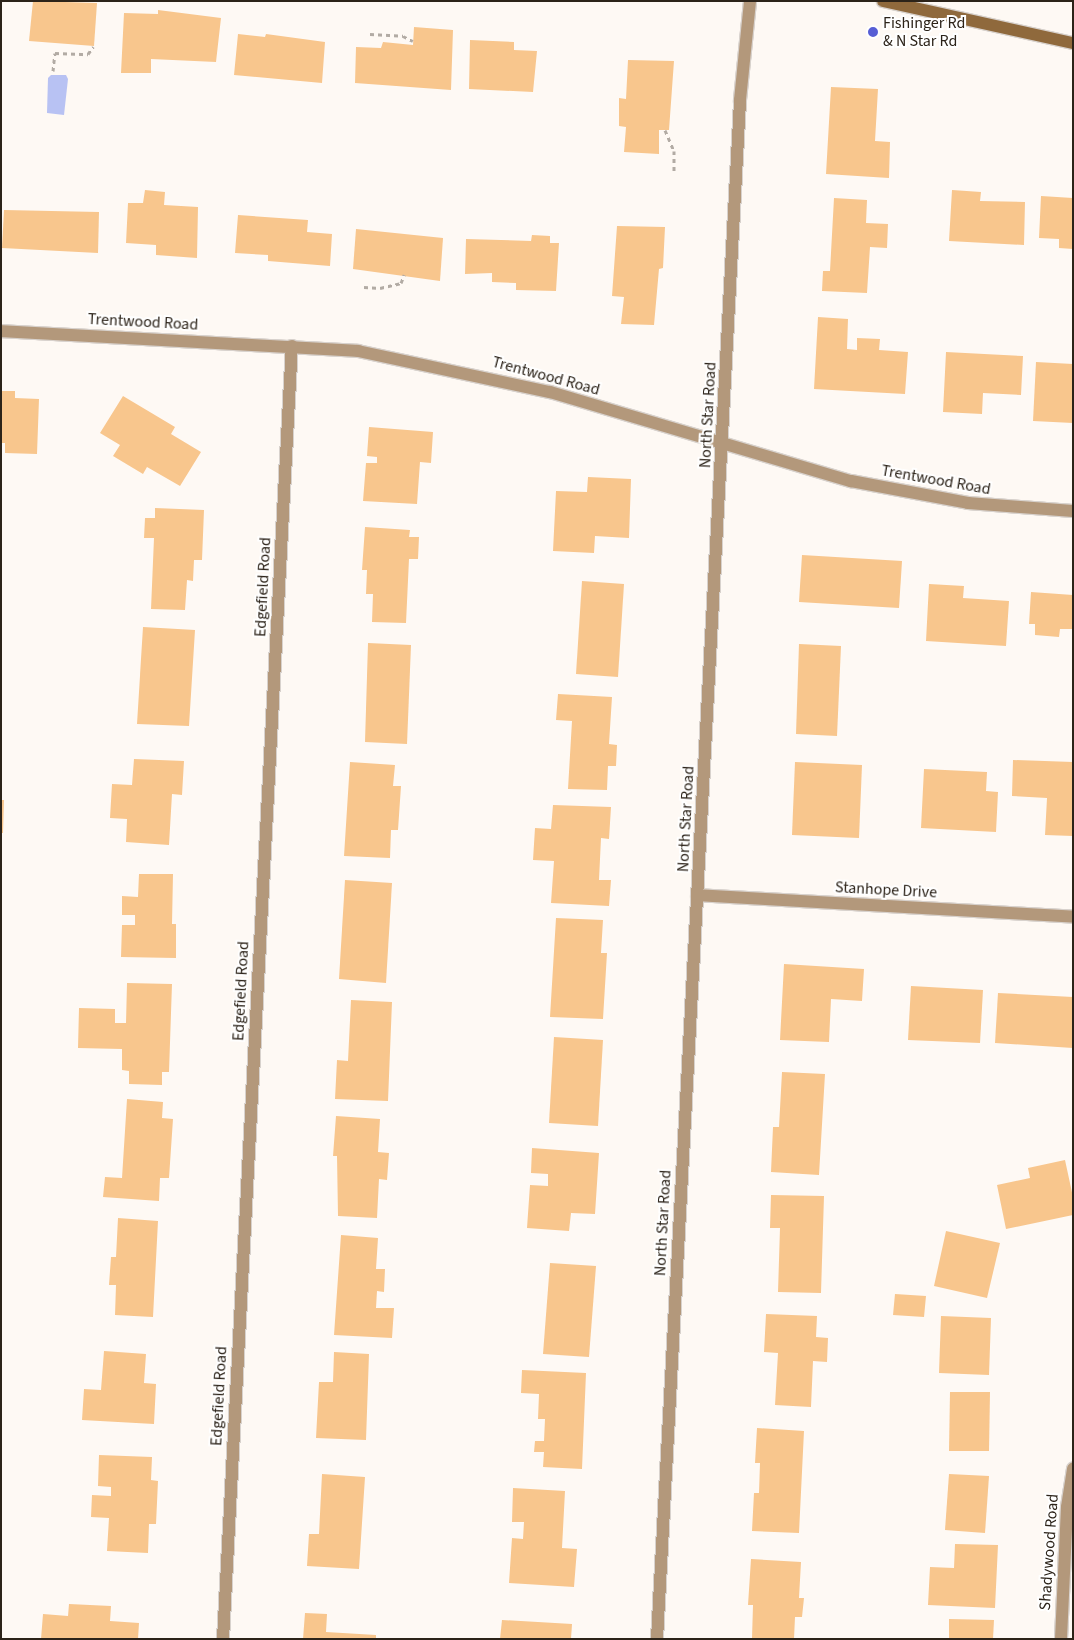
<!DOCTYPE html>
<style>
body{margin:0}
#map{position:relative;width:1074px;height:1640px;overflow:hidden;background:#fef9f4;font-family:"Source Sans 3",sans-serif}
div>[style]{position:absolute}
.water>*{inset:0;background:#b8c2f3}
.building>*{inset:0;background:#f8c68d}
.path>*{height:3px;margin-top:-1.5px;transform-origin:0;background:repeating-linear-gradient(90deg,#b2aba4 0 4px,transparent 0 8px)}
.roads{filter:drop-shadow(1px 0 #d8d2cd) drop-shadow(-1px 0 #d8d2cd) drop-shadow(0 1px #d8d2cd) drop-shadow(0 -1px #d8d2cd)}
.minor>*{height:12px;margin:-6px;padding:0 6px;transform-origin:6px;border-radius:6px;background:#b3987b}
.tertiary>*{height:12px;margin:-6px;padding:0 6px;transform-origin:6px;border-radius:6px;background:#b3987b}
.secondary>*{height:12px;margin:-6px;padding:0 6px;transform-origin:6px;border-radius:6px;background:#8f693c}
.dots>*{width:14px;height:14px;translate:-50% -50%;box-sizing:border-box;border:2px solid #fff;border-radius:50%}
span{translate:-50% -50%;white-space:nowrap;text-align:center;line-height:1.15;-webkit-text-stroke:4px #fff;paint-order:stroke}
.poi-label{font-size:16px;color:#2c2319}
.left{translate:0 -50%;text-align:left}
.street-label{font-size:16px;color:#2c2319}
.frame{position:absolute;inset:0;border:2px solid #2c2319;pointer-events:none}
</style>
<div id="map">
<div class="water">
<div style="clip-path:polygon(51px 75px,66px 75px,68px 79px,64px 115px,47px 113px,48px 78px)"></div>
</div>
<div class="building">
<div style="clip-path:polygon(33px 1px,97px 3px,94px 46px,29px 41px)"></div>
<div style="clip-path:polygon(158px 10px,221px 18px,216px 62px,151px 59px,151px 73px,121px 73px,124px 13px,158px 14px)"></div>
<div style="clip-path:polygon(414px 27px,453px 30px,451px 90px,355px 83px,356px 47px,381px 48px,383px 42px,413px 45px)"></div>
<div style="clip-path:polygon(238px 34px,265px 37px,266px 34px,325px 42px,322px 83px,234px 75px)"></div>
<div style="clip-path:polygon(470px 40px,514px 42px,514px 50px,537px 51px,533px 92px,469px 89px)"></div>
<div style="clip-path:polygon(628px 60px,674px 61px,669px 130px,659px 130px,659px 154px,624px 152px,626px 127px,619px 126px,619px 98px,626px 99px)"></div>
<div style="clip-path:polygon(831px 87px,878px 89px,875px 141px,890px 142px,889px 178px,826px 174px)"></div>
<div style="clip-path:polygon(145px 190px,165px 192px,164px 205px,198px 207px,197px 258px,156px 255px,156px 245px,126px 243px,128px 203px,143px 203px)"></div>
<div style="clip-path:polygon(952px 190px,981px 192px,980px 201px,1025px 202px,1024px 245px,949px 241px)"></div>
<div style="clip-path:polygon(1041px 196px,1073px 198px,1073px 249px,1059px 248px,1059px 239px,1039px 238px)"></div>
<div style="clip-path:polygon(834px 198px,867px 200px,866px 223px,888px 224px,887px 248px,870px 247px,867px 293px,822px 291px,823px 271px,830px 271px)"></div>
<div style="clip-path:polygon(4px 210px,99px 212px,98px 253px,2px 248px)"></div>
<div style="clip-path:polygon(238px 215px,308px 220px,307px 232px,332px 234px,330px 266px,268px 261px,268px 255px,235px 253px)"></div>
<div style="clip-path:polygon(617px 226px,665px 227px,663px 268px,659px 269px,654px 325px,621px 324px,624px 297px,612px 296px)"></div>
<div style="clip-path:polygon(356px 229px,443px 238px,440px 281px,353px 269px)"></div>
<div style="clip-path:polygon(532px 235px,550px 236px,550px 243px,559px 243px,556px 291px,516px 290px,516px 283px,492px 282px,492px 273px,465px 274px,466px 239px,531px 241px)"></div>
<div style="clip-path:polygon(818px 317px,848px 319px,847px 349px,857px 350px,857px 338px,880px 339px,879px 350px,908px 352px,905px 394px,814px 389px)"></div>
<div style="clip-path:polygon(946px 352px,1023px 356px,1021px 395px,983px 393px,982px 414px,943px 412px)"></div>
<div style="clip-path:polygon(1036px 362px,1073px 364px,1073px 423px,1033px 421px)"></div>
<div style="clip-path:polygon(1px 391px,15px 391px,15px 398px,39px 399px,37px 454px,5px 453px,5px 443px,1px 443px)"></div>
<div style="clip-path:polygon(123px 396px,175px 427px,171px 434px,201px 452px,180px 486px,147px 467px,143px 474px,113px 456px,120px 445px,100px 433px)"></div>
<div style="clip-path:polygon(369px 427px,433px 432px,431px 463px,420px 462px,417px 504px,363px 501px,366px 463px,377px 463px,377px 457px,367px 456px)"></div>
<div style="clip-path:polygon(588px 477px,631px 479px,629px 538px,595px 536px,594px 553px,553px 551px,556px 491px,587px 492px)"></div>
<div style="clip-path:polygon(155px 508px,204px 510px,202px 560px,194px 560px,193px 581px,187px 580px,185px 610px,151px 609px,154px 538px,144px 538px,145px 518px,155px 518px)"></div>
<div style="clip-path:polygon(365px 527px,410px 530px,409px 537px,419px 537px,418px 559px,409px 559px,406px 623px,372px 622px,373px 594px,366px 594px,367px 570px,362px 570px)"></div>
<div style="clip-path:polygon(802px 555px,902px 561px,899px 608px,799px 602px)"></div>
<div style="clip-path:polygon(582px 581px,624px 584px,618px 677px,576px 674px)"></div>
<div style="clip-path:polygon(929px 584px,964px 586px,963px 598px,1009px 601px,1006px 646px,926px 641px)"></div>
<div style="clip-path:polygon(1031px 592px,1073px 595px,1073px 629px,1060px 629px,1059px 637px,1035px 635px,1035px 624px,1029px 624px)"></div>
<div style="clip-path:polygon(143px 627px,195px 630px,189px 726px,137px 724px)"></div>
<div style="clip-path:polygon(368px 643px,411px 645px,407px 744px,365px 742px)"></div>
<div style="clip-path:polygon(799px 644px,841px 646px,837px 736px,796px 734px)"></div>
<div style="clip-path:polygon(558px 694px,612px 697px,609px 744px,617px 745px,616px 766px,608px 766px,607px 790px,568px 789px,572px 721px,556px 720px)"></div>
<div style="clip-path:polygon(134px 759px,184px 761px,182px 795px,172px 794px,169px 845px,126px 842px,127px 819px,110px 818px,112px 784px,132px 785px)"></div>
<div style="clip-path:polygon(1013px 760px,1073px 762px,1073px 836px,1045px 835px,1047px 798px,1012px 796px)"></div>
<div style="clip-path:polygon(350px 762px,395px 765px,393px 786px,401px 786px,398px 830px,391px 830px,390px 858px,344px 856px)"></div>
<div style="clip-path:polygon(795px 762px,862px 765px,859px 838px,792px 835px)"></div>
<div style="clip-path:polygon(924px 769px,987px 772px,986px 791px,998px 792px,996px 832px,921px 828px)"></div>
<div style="clip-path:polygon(1px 800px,4px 800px,3px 833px,1px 833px)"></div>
<div style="clip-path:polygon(553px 805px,611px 807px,609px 839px,601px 838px,599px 880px,611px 880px,609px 906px,551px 903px,554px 861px,533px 860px,535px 828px,551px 829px)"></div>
<div style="clip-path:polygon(139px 874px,173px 874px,172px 924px,176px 924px,176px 958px,121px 957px,122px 925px,135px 925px,135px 915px,122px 915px,122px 896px,138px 897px)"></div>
<div style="clip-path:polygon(345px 880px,392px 883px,386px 983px,339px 979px)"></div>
<div style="clip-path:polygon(556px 918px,603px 920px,601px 953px,607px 953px,603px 1019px,550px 1017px)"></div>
<div style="clip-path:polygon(784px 964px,864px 969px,862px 1001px,831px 999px,829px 1042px,780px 1040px)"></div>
<div style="clip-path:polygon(127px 983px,172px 984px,169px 1072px,162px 1072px,162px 1085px,129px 1084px,129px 1071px,122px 1070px,122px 1049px,78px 1048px,79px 1008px,115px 1009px,115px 1023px,126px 1023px)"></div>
<div style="clip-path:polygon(911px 986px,983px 990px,980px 1043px,908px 1040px)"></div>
<div style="clip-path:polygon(998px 993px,1073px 997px,1073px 1048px,995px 1043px)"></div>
<div style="clip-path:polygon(351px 1000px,392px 1002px,388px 1101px,335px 1099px,337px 1060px,348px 1061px)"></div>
<div style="clip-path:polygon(554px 1037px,603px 1040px,598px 1126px,549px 1123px)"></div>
<div style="clip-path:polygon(782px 1072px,825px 1074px,819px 1175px,771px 1172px,773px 1127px,779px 1127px)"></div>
<div style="clip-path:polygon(127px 1099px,163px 1102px,162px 1118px,173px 1119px,169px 1178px,160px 1178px,159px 1201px,103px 1197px,105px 1177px,122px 1178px)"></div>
<div style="clip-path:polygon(336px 1116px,380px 1119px,378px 1152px,389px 1153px,387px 1180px,379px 1179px,377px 1218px,338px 1216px,337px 1156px,333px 1156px)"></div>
<div style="clip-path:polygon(532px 1148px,599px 1153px,595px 1214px,571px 1213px,569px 1231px,527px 1228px,530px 1185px,548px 1186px,548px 1174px,531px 1173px)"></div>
<div style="clip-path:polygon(1065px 1160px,1073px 1197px,1073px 1215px,1006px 1229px,997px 1185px,1030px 1178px,1028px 1168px)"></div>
<div style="clip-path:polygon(771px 1195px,824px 1196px,821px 1293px,778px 1292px,780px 1228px,770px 1228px)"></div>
<div style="clip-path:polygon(118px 1218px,158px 1221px,153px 1317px,115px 1315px,116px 1285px,109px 1285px,111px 1257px,116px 1257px)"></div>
<div style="clip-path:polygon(946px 1231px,1000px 1243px,987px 1298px,934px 1286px)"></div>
<div style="clip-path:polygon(341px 1235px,378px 1238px,376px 1269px,385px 1269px,384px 1292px,377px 1291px,376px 1308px,394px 1308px,392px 1338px,334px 1335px)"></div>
<div style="clip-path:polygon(550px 1263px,596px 1266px,589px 1357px,543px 1354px)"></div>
<div style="clip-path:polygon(895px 1294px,926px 1296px,924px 1317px,893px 1315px)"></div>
<div style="clip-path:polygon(766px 1314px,817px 1316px,816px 1337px,828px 1338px,827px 1362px,813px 1361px,811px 1407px,775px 1405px,778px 1353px,764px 1352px)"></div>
<div style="clip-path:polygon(941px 1316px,991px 1318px,989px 1375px,939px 1373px)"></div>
<div style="clip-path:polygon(104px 1351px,146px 1354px,144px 1383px,156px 1384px,154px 1424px,82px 1420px,84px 1389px,101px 1390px)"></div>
<div style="clip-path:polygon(334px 1352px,369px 1354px,366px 1440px,316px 1438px,319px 1382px,333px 1382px)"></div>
<div style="clip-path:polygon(522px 1370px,586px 1373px,582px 1469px,543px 1467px,544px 1452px,534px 1452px,535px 1441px,544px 1441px,545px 1419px,538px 1419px,539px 1394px,521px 1393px)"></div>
<div style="clip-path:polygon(950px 1392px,990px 1392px,989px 1451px,949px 1451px)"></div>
<div style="clip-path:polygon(757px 1428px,804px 1431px,799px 1533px,752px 1531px,754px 1493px,759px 1493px,760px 1463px,755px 1463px)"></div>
<div style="clip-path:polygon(99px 1455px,152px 1457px,151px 1480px,158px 1481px,156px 1524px,149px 1524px,148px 1553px,107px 1551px,109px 1518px,91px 1517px,92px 1495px,111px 1496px,111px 1487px,98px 1486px)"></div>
<div style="clip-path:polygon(322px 1474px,365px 1477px,359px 1569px,307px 1566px,309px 1534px,319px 1534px)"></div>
<div style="clip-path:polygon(949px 1474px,989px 1476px,985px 1533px,945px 1530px)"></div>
<div style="clip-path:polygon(513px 1488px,565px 1491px,562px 1548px,577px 1549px,574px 1587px,509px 1583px,512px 1538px,523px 1539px,524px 1522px,512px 1522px)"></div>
<div style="clip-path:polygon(955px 1544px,998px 1545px,995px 1608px,928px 1605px,930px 1567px,954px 1568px)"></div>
<div style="clip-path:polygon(751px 1559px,801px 1562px,799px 1598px,804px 1598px,802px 1617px,795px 1617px,794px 1639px,752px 1638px,753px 1605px,748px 1605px)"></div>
<div style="clip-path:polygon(69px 1604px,111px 1606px,110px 1621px,139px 1623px,138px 1639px,41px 1639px,43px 1614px,68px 1616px)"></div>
<div style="clip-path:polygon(305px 1613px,327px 1614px,326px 1632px,376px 1635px,376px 1639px,303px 1639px)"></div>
<div style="clip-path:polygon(949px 1619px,994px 1620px,993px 1639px,949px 1639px)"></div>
<div style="clip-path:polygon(502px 1620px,572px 1624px,571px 1639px,500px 1639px)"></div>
</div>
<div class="path">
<div style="left:370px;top:34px;width:33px;rotate:3deg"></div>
<div style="left:403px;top:36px;width:11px;rotate:27deg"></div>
<div style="left:53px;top:71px;width:18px;rotate:-84deg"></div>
<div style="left:55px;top:53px;width:33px;rotate:2deg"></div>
<div style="left:88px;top:54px;width:9px;rotate:-54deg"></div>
<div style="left:665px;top:130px;width:23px;rotate:67deg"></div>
<div style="left:674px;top:151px;width:22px;rotate:90deg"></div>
<div style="left:364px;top:287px;width:16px;rotate:4deg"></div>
<div style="left:380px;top:288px;width:22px;rotate:-13deg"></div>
<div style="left:401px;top:283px;width:9px;rotate:-69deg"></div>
</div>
<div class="roads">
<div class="minor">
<div style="left:1px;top:331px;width:358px;rotate:3.2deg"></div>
<div style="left:358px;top:351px;width:196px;rotate:12.1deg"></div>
<div style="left:550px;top:392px;width:314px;rotate:16.5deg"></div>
<div style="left:851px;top:481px;width:119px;rotate:10.6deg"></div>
<div style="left:968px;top:503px;width:105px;rotate:4.4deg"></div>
<div style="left:697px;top:895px;width:377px;rotate:3.3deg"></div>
<div style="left:223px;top:1639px;width:1295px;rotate:-86.95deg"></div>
<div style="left:1061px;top:1639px;width:132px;rotate:-87.4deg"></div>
<div style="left:1067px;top:1507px;width:39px;rotate:-81deg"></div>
</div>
<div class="tertiary">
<div style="left:657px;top:1639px;width:1541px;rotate:-86.91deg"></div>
<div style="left:740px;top:100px;width:100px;rotate:-84.2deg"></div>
</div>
<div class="secondary">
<div style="left:883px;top:1px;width:195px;rotate:12.5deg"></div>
</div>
</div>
<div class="dots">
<div style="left:873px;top:32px;background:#575ed5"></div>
</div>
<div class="poi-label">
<span class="left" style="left:883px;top:32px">Fishinger Rd<br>&amp; N Star Rd</span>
</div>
<div class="street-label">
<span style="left:143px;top:322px;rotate:3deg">Trentwood Road</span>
<span style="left:546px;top:376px;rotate:15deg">Trentwood Road</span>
<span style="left:708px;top:415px;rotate:-87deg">North Star Road</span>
<span style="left:936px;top:480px;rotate:10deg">Trentwood Road</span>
<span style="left:263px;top:587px;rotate:-87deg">Edgefield Road</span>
<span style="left:686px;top:819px;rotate:-87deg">North Star Road</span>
<span style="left:886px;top:890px;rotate:3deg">Stanhope Drive</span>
<span style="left:241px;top:991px;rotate:-87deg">Edgefield Road</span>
<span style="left:663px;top:1223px;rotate:-87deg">North Star Road</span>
<span style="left:219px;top:1396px;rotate:-87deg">Edgefield Road</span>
<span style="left:1049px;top:1552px;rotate:-86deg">Shadywood Road</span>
</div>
<div class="frame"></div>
</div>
